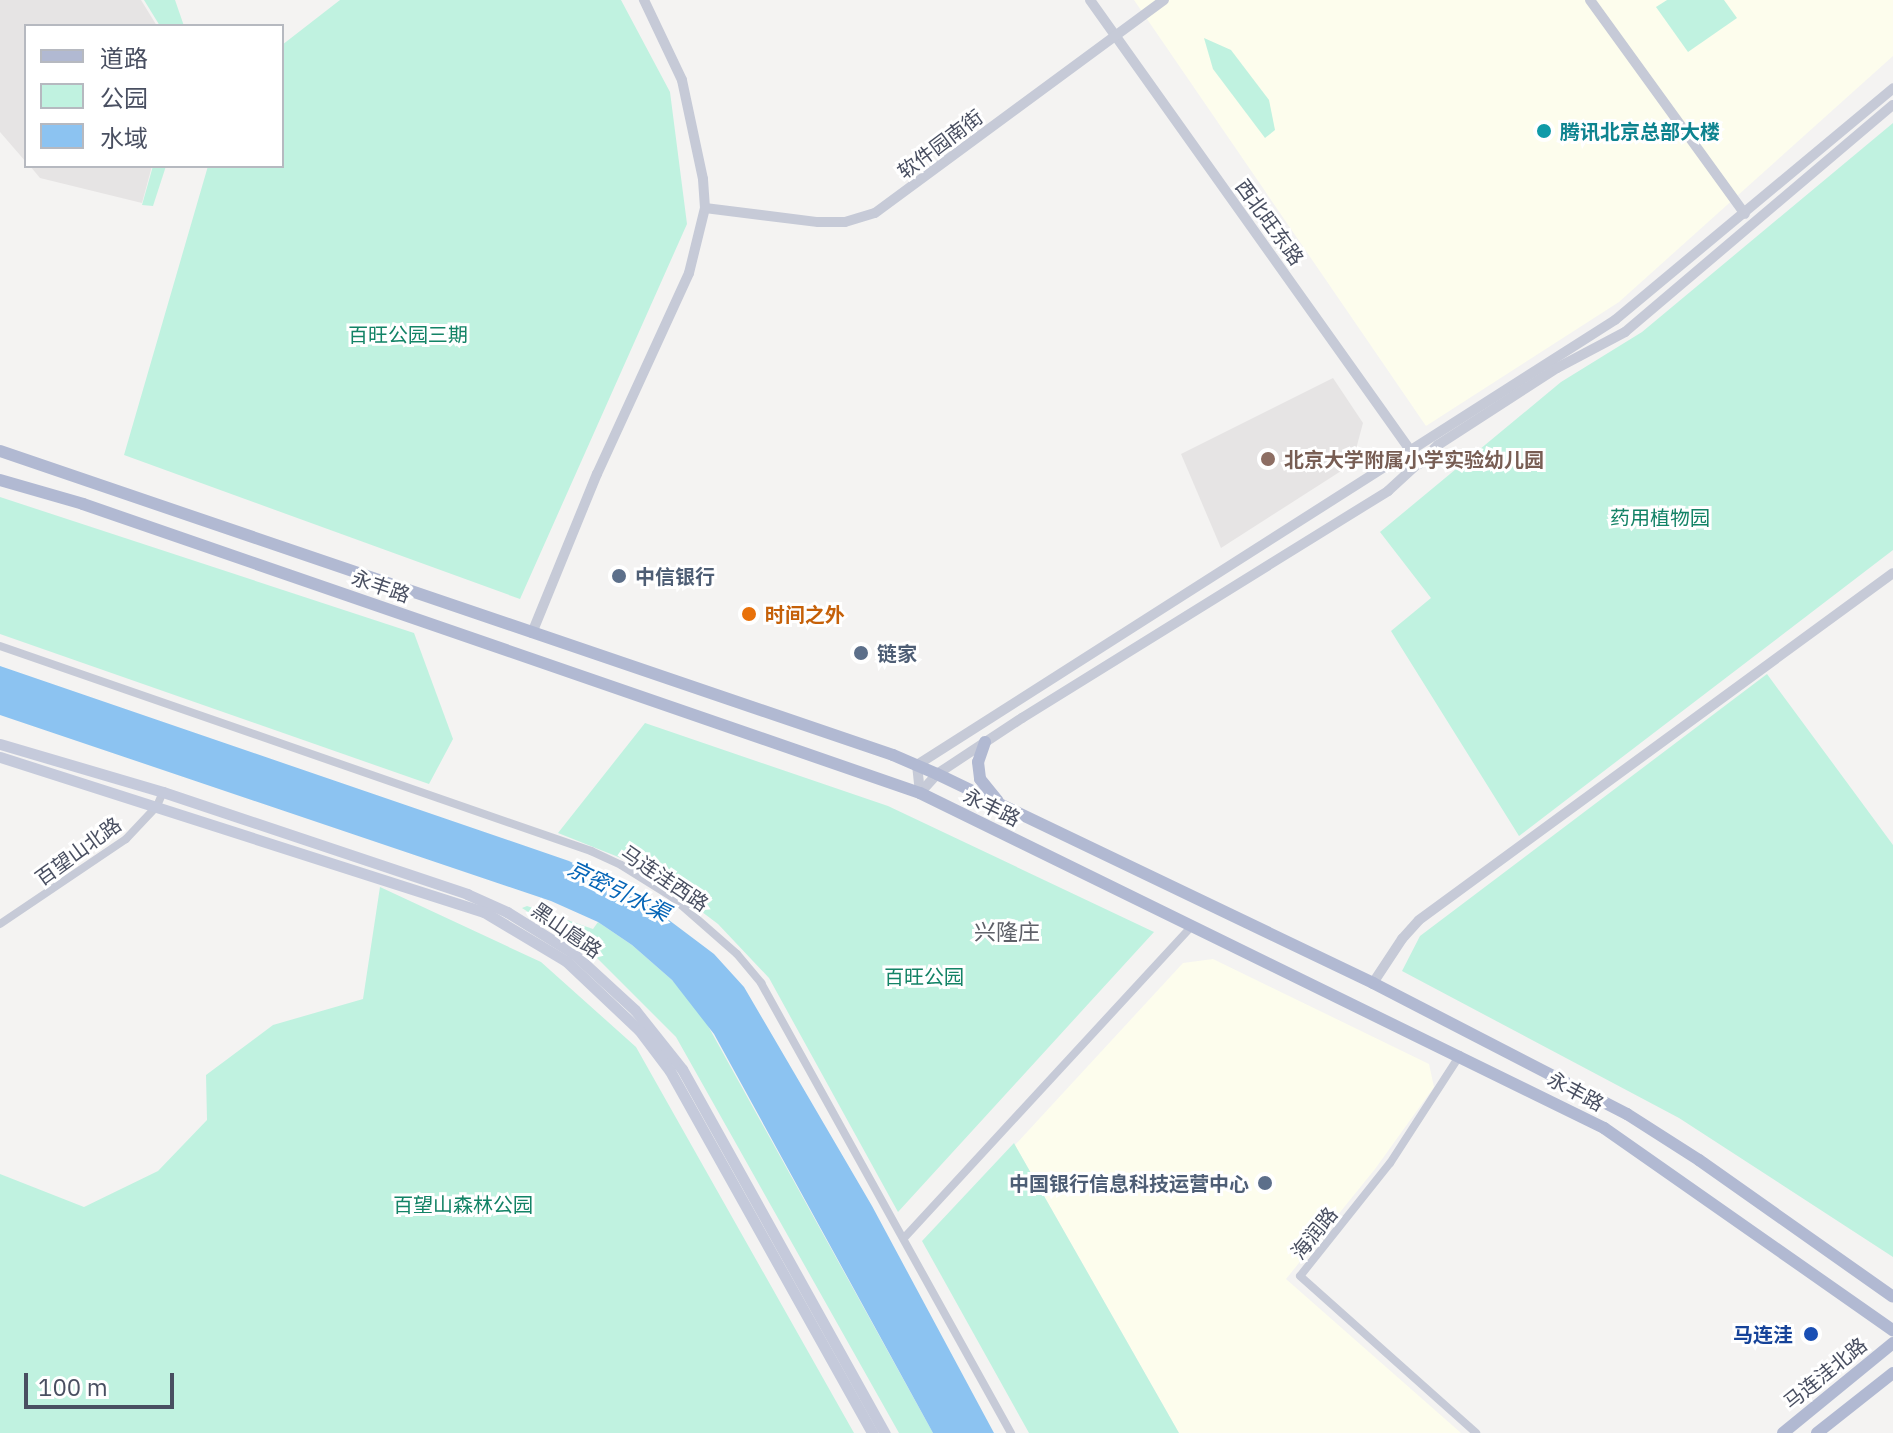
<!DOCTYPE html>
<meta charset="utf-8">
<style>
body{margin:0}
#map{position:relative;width:1893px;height:1433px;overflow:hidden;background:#f4f3f2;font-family:"IBM Plex Sans","Noto Sans SC",sans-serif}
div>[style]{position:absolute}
.commercial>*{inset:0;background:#fdfded}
.education>*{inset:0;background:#e6e4e4}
.green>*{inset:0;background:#c0f2e0}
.water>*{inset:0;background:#8cc3f1}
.minor>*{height:8px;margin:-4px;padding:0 4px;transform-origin:4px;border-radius:4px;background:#c6cad7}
.tertiary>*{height:10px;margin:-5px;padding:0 5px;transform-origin:5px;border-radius:5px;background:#c6cad7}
.secondary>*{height:11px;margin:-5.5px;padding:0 5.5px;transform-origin:5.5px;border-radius:5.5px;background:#c5cadb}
.primary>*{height:12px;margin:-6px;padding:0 6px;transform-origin:6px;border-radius:6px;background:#b1b9d2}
.dots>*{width:22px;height:22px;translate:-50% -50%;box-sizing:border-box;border:4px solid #fff;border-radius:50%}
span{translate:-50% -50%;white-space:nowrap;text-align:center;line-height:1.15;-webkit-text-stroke:6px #fff;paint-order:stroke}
.culture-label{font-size:20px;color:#0d838f;font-weight:700}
.left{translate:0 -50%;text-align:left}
.street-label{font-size:20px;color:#494f61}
.park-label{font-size:20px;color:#138366}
.education-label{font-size:20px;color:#785e54;font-weight:700}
.service-label{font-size:20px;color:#4e5e75;font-weight:700}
.right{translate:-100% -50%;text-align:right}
.food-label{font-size:20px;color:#c56008;font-weight:700}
.transit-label{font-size:20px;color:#164399;font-weight:700}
.water-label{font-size:22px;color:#0565b7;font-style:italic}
.neighbourhood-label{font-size:22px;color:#5e6068}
.legend{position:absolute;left:24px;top:24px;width:260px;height:144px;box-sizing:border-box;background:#fff;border:2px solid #b6b9c0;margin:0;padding:10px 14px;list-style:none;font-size:24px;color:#494f61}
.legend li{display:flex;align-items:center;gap:16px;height:40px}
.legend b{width:40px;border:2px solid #b6b9c0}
.scale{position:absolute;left:24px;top:1373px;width:150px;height:36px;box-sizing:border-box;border:4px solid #494f61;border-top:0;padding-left:10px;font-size:24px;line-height:28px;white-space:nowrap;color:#494f61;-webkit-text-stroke:6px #fff;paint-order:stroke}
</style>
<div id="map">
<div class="commercial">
<div style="clip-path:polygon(1134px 0,1893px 0,1893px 56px,1619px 302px,1426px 426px)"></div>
<div style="clip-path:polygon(1213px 959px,1429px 1064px,1434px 1087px,1375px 1169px,1286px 1279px,1461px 1433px,1179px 1433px,1015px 1145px,1183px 963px)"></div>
</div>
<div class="education">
<div style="clip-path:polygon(0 0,141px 0,157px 26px,26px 26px,26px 162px,0 132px)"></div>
<div style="clip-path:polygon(30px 166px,152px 166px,142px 203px,40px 178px)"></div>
<div style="clip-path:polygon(1333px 378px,1363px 423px,1352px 464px,1221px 548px,1181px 454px)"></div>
</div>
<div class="green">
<div style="clip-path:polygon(144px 0,175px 0,184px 26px,160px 26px)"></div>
<div style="clip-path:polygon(340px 0,621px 0,670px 92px,687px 224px,520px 599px,124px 455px,208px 166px,282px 166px,282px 45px)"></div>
<div style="clip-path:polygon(1667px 0,1724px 0,1737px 18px,1688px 52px,1656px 7px)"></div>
<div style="clip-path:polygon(1204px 38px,1231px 50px,1269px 100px,1275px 130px,1265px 138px,1213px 69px)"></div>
<div style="clip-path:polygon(1893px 123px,1893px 550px,1519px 836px,1391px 631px,1431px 598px,1380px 532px,1561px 382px,1642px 332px)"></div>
<div style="clip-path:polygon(153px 166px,166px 166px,153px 206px,142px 205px)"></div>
<div style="clip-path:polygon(0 497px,414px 633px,453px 739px,429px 784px,0 634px)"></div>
<div style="clip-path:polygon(1767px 674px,1893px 845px,1893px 1257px,1679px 1118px,1402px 971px,1420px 936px)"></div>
<div style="clip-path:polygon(645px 723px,888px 806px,1154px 932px,898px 1212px,769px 978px,718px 924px,641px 866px,558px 833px)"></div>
<div style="clip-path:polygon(380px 887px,541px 962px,636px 1047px,854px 1433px,0 1433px,0 1174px,84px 1207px,158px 1171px,207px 1120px,206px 1075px,273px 1025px,363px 999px)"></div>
<div style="clip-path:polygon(527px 906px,593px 929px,598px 922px,632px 945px,672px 980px,702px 1015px,933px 1433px,899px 1433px,676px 1037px,593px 954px,522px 908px)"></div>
<div style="clip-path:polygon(1014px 1143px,1015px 1145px,1179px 1433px,1029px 1433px,922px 1241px)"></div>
</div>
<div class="water">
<div style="clip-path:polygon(0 666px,569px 861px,633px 893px,714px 954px,744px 987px,872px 1206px,994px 1433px,933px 1433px,714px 1034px,672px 980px,632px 945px,598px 922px,551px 901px,0 715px)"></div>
</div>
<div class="minor">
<div style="left:0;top:646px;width:626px;rotate:19.13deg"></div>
<div style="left:591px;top:851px;width:33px;rotate:25deg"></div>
<div style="left:621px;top:865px;width:60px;rotate:32.1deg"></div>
<div style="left:672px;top:897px;width:86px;rotate:41.2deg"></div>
<div style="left:737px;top:954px;width:38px;rotate:50deg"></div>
<div style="left:761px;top:983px;width:515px;rotate:60.95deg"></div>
<div style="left:0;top:924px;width:152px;rotate:-34deg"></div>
<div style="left:126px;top:839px;width:45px;rotate:-46.8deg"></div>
<div style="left:157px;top:806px;width:15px;rotate:-67deg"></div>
<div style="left:1460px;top:1055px;width:129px;rotate:122.9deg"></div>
<div style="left:1390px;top:1163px;width:144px;rotate:128.5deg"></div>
<div style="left:1300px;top:1276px;width:236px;rotate:41.7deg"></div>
<div style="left:904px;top:1238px;width:422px;rotate:-47.3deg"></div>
</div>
<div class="tertiary">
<div style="left:1090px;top:0;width:569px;rotate:54.58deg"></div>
<div style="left:1590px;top:0;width:264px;rotate:54.1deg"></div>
<div style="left:705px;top:208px;width:114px;rotate:7.1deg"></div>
<div style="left:818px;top:222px;width:27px"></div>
<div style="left:845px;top:222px;width:31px;rotate:-17deg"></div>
<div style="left:875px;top:213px;width:359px;rotate:-36.4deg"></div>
<div style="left:532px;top:633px;width:172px;rotate:-67.8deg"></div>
<div style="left:597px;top:474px;width:221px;rotate:-65.4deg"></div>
<div style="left:689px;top:273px;width:67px;rotate:-76.2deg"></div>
<div style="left:705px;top:208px;width:29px;rotate:-94deg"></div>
<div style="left:703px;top:179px;width:101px;rotate:-102deg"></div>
<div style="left:682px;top:80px;width:89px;rotate:-115.4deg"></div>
<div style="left:920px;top:793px;width:28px;rotate:-96deg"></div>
<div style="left:917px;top:765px;width:828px;rotate:-32.52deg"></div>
<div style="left:1615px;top:320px;width:362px;rotate:-39.8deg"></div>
<div style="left:920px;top:793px;width:25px;rotate:-48deg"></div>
<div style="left:937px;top:774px;width:102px;rotate:-33.4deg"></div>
<div style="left:1022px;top:718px;width:431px;rotate:-31.8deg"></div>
<div style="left:1388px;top:491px;width:68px;rotate:-42.6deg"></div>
<div style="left:1438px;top:445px;width:142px;rotate:-32.9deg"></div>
<div style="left:1557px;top:368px;width:77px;rotate:-27.9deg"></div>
<div style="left:1625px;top:332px;width:351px;rotate:-40.3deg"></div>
<div style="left:1373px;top:983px;width:53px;rotate:-56.6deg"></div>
<div style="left:1402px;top:939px;width:25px;rotate:-48deg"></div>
<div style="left:1419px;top:920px;width:587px;rotate:-36.21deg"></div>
</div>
<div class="secondary">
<div style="left:0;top:744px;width:170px;rotate:16.4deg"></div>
<div style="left:163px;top:792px;width:321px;rotate:18.5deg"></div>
<div style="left:467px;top:894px;width:44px;rotate:24.2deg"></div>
<div style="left:507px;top:912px;width:78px;rotate:31.8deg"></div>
<div style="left:573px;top:953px;width:84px;rotate:42.6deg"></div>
<div style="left:635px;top:1010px;width:75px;rotate:51.5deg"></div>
<div style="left:682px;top:1069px;width:417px;rotate:60.9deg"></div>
<div style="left:0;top:757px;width:508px;rotate:17.76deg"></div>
<div style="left:484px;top:912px;width:96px;rotate:30.9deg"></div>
<div style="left:566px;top:961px;width:100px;rotate:43.4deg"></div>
<div style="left:639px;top:1030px;width:51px;rotate:52.9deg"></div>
<div style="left:670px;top:1071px;width:415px;rotate:60.8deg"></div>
</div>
<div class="primary">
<div style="left:0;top:451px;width:943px;rotate:18.8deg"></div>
<div style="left:893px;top:755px;width:48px;rotate:23.4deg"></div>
<div style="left:937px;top:774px;width:484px;rotate:25.6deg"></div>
<div style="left:1373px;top:983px;width:286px;rotate:27.3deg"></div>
<div style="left:1627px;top:1114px;width:85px;rotate:32.6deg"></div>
<div style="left:1699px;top:1160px;width:237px;rotate:35.2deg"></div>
<div style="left:0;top:480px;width:86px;rotate:16.1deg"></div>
<div style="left:83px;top:504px;width:885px;rotate:19.05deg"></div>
<div style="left:920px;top:793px;width:762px;rotate:26.09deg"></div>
<div style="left:1604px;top:1128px;width:353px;rotate:35deg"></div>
<div style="left:985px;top:742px;width:21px;rotate:109deg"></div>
<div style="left:978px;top:762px;width:17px;rotate:83deg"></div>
<div style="left:980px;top:779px;width:28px;rotate:51deg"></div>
<div style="left:1783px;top:1433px;width:142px;rotate:-39.3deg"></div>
<div style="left:1817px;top:1433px;width:97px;rotate:-38.3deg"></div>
</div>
<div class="dots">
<div style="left:1544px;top:131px;background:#0f9aa8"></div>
<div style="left:1268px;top:459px;background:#8d6e63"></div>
<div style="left:619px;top:576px;background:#5c6f8a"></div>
<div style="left:749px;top:614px;background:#e8710a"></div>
<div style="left:861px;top:653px;background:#5c6f8a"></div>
<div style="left:1265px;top:1183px;background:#5c6f8a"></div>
<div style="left:1811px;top:1334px;background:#1a4fb4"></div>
</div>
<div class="culture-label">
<span class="left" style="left:1560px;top:131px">腾讯北京总部大楼</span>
</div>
<div class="street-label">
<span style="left:940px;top:144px;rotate:-37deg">软件园南街</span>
<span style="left:1270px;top:222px;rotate:54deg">西北旺东路</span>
<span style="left:381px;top:586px;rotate:19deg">永丰路</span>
<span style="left:992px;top:807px;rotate:26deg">永丰路</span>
<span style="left:78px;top:851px;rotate:-36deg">百望山北路</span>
<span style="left:665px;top:878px;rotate:34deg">马连洼西路</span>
<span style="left:567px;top:930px;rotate:35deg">黑山扈路</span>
<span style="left:1576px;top:1091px;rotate:28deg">永丰路</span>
<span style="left:1314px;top:1233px;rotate:-51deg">海润路</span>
<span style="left:1825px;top:1373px;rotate:-39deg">马连洼北路</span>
</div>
<div class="park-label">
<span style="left:408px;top:334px">百旺公园三期</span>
<span style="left:1660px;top:517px">药用植物园</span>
<span style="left:924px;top:976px">百旺公园</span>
<span style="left:463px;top:1204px">百望山森林公园</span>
</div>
<div class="education-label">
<span class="left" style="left:1284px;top:459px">北京大学附属小学实验幼儿园</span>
</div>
<div class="service-label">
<span class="left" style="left:635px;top:576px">中信银行</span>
<span class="left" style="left:877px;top:653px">链家</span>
<span class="right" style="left:1249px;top:1183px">中国银行信息科技运营中心</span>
</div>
<div class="food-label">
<span class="left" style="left:765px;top:614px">时间之外</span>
</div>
<div class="transit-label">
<span class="right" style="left:1793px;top:1334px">马连洼</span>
</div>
<div class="water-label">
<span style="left:619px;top:890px;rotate:26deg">京密引水渠</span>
</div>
<div class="neighbourhood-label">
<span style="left:1007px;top:932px">兴隆庄</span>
</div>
<ul class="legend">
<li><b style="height:10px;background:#b1b9d2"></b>道路</li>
<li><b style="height:22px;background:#c0f2e0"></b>公园</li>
<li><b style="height:22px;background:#8cc3f1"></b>水域</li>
</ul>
<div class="scale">100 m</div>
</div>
